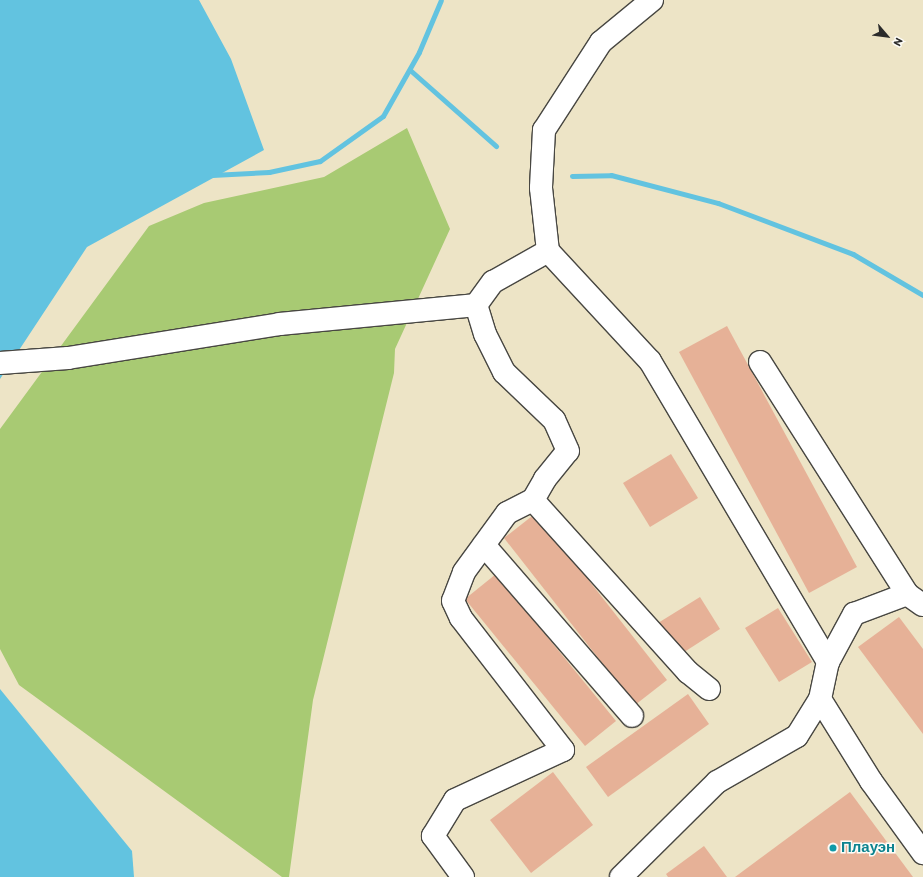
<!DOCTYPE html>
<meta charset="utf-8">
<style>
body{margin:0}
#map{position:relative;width:923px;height:877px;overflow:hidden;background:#ede4c6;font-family:Itim,sans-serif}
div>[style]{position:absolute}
.green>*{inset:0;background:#a8ca73}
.water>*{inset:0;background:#62c3e0}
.stream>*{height:5px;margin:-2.5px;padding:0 2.5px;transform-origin:2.5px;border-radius:2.5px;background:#62c3e0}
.building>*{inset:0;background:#e6b197}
.roads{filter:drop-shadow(1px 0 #484742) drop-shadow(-1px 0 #484742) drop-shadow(0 1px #484742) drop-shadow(0 -1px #484742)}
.minor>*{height:22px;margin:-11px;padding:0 11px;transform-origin:11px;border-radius:11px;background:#fff}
.dots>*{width:11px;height:11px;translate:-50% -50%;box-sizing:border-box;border:2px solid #fdfcf7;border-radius:50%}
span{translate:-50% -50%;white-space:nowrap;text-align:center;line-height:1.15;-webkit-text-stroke:3px #fdfcf7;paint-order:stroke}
.culture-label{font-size:15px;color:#0d838f;font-weight:700}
.left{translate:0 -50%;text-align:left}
.north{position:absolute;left:867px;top:16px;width:40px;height:40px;-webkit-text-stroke:3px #fdfcf7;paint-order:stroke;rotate:118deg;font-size:11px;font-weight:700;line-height:16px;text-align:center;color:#2b2b2b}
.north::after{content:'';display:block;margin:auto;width:14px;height:18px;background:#2b2b2b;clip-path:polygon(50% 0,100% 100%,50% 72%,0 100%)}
</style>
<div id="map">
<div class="green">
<div style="clip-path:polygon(407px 128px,450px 229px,395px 349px,394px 373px,313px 700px,289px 877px,282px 877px,19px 685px,0 649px,0 429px,149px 226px,204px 203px,324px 177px)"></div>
</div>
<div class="water">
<div style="clip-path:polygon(0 0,199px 0,231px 59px,264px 150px,87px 247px,0 379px)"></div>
<div style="clip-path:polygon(0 689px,132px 851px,134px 877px,0 877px)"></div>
</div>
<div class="stream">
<div style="left:410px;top:70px;width:115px;rotate:41.5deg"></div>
<div style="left:212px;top:175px;width:57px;rotate:-3deg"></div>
<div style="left:269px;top:172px;width:52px;rotate:-12.2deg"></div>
<div style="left:320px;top:161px;width:77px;rotate:-35.5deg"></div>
<div style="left:383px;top:116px;width:73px;rotate:-60.6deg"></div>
<div style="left:419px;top:52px;width:56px;rotate:-67.1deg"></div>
<div style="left:572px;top:176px;width:39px;rotate:-1deg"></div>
<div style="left:611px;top:175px;width:111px;rotate:14.7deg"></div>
<div style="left:718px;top:203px;width:144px;rotate:20.7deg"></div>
<div style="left:853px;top:254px;width:81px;rotate:30.4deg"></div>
</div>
<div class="building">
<div style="clip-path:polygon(727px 326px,857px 567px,809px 593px,679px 352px)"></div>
<div style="clip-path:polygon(671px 454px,698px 498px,650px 527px,623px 483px)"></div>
<div style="clip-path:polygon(536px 513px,667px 680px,635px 705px,504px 538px)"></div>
<div style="clip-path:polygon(496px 574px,616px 721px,585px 746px,465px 599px)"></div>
<div style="clip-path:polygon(700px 597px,720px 629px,678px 656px,658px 623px)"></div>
<div style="clip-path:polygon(778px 608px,812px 662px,779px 682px,745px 628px)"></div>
<div style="clip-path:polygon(899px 617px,923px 649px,923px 734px,858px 647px)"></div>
<div style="clip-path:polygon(688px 694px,709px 724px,608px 797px,586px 767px)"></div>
<div style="clip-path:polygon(553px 772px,593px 825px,531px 873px,490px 820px)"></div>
<div style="clip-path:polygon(850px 792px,913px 877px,735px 877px,812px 820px)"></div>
<div style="clip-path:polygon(704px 846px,727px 877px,668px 877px,666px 874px)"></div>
</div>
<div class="roads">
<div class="minor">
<div style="left:652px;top:0;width:66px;rotate:140.5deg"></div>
<div style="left:601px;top:42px;width:105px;rotate:122.9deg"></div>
<div style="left:544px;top:130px;width:58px;rotate:93deg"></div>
<div style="left:541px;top:188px;width:63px;rotate:83.7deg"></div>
<div style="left:548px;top:251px;width:150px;rotate:47.2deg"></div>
<div style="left:650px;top:361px;width:350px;rotate:59.4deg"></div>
<div style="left:760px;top:362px;width:275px;rotate:57.6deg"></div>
<div style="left:0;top:363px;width:68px;rotate:-4.2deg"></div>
<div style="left:68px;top:358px;width:215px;rotate:-9.1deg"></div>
<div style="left:280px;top:324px;width:197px;rotate:-5.5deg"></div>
<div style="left:533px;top:500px;width:24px;rotate:-60deg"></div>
<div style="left:545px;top:479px;width:36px;rotate:-51deg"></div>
<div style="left:568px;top:451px;width:34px;rotate:-114deg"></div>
<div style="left:554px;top:420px;width:69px;rotate:-136.2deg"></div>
<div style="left:504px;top:372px;width:42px;rotate:-116.6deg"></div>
<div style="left:485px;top:334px;width:30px;rotate:-107deg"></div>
<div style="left:476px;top:305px;width:29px;rotate:-54deg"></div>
<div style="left:493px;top:282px;width:63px;rotate:-29.4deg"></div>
<div style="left:484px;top:545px;width:226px;rotate:49.1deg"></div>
<div style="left:820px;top:699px;width:97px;rotate:58.1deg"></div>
<div style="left:871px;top:781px;width:89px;rotate:54.2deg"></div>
<div style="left:463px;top:877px;width:51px;rotate:-126.2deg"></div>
<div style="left:433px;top:836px;width:42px;rotate:-58.6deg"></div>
<div style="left:455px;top:800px;width:119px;rotate:-24.8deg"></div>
<div style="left:563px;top:750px;width:167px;rotate:-127.7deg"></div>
<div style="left:461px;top:618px;width:19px;rotate:-115deg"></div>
<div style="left:453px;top:601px;width:31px;rotate:-69deg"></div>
<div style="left:464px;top:572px;width:73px;rotate:-53.9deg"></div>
<div style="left:507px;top:513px;width:29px;rotate:-27deg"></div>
<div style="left:533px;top:500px;width:232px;rotate:48deg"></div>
<div style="left:688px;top:672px;width:27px;rotate:39deg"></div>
<div style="left:621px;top:877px;width:135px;rotate:-44.7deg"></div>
<div style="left:717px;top:782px;width:92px;rotate:-29.9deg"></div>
<div style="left:797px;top:736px;width:44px;rotate:-58.1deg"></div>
<div style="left:820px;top:699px;width:38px;rotate:-78deg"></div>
<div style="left:828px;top:662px;width:55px;rotate:-61.6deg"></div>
<div style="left:854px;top:614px;width:57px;rotate:-20.7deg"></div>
<div style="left:907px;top:594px;width:19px;rotate:35deg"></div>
</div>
</div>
<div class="dots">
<div style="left:833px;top:848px;background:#0f9aa8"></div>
</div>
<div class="culture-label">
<span class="left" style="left:841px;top:848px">Плауэн</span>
</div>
<div class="north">N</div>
</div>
